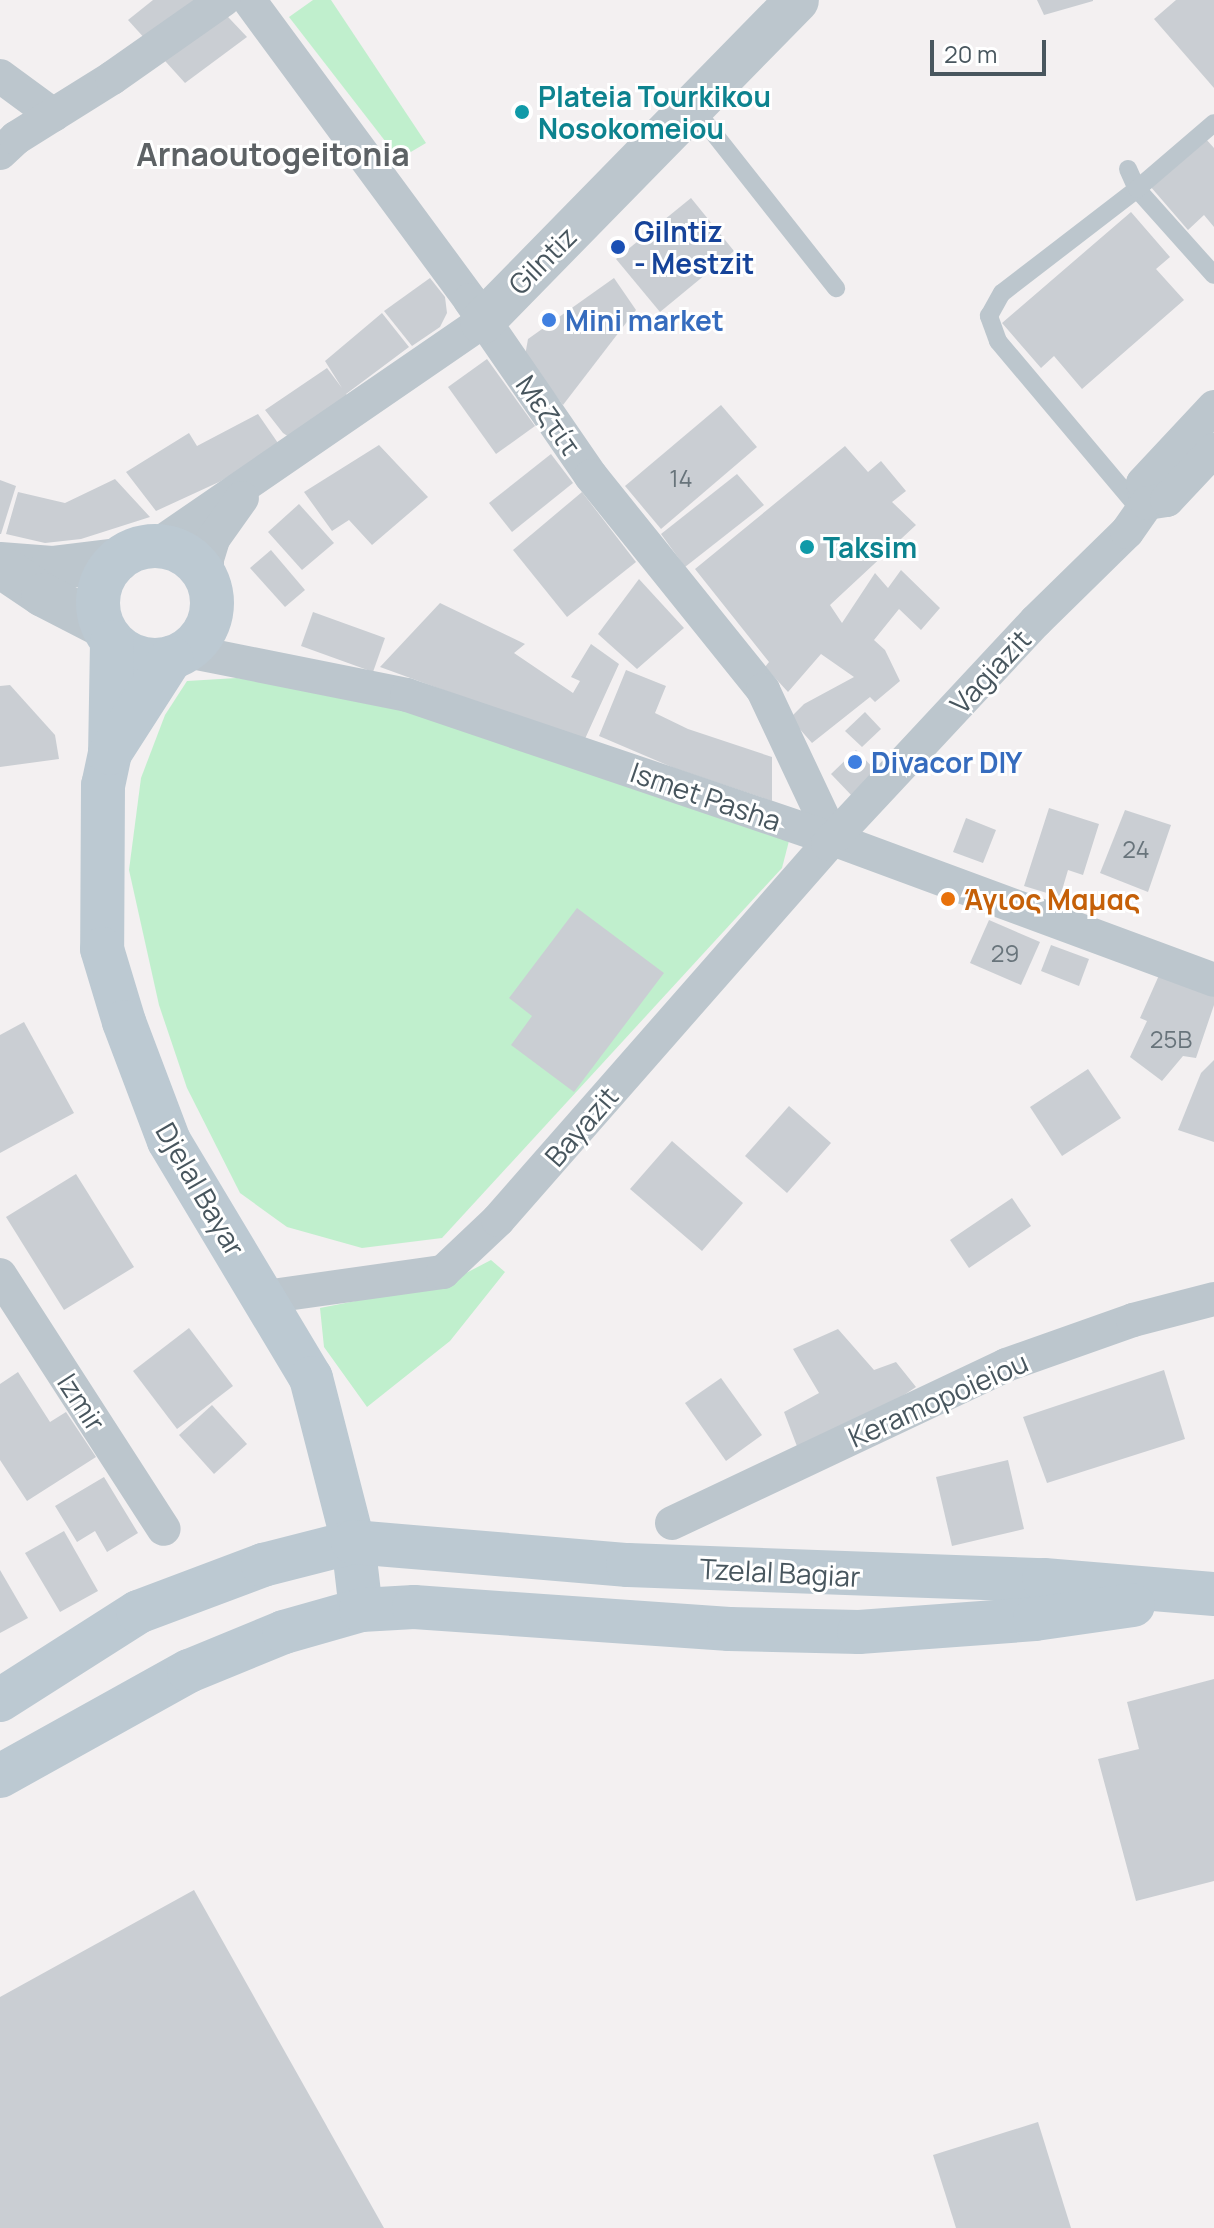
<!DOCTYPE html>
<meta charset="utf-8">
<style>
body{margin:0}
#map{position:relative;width:1214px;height:2228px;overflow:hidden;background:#f3f0f1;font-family:Manrope,sans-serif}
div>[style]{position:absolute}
.green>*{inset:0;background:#c0efcd}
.building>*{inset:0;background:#caced3}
.service>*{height:18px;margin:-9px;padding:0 9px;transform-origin:9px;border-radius:9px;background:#bcc6cd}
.minor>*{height:34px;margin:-17px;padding:0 17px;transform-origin:17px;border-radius:17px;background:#bcc6cd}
.tertiary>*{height:44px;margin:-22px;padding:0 22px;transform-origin:22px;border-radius:22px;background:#bcc6cd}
.secondary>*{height:44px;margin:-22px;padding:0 22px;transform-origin:22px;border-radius:22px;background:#bcc9d2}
.secondary>.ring{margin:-22px;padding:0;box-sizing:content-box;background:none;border:44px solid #bcc9d2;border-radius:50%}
.dots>*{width:22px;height:22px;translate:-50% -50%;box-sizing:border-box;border:4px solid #fff;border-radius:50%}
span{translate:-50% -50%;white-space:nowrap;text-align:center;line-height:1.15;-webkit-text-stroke:6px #fff;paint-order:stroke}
.number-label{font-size:24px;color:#68747b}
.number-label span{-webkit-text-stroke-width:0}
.culture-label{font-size:28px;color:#0d838f;font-weight:700}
.left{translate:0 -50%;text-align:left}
.transit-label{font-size:28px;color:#164399;font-weight:700}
.street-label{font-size:28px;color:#48565e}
.shop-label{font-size:28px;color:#366cbe;font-weight:700}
.food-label{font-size:28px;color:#c56008;font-weight:700}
.quarter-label{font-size:32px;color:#5d6265;font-weight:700}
.scale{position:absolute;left:930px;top:40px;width:116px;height:36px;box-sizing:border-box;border:4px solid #48565e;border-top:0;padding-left:10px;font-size:24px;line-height:28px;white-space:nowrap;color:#48565e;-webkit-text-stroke:6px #fff;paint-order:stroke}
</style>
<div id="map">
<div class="green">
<div style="clip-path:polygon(313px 0,331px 0,426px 143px,399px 159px,289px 17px)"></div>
<div style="clip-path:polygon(237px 678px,410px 704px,790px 837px,782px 868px,442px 1238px,362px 1248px,287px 1227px,240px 1193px,187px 1088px,159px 1005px,129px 870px,141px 778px,165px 715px,187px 681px)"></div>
<div style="clip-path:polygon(491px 1260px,505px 1272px,450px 1341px,367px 1407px,324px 1347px,320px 1308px,447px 1283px)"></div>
</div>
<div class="building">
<div style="clip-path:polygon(153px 0,212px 0,247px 37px,185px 83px,128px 20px)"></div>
<div style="clip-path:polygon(1037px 0,1093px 0,1093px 1px,1044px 15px)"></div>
<div style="clip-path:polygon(1176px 0,1214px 0,1214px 88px,1154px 19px)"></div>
<div style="clip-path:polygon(1205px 138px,1214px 148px,1214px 227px,1204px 215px,1188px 230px,1150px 186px)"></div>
<div style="clip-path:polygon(691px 198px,734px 251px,660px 312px,616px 259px)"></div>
<div style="clip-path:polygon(1131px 212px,1170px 257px,1156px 269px,1184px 300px,1082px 389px,1054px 356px,1041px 368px,1002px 323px)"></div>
<div style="clip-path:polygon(430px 278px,445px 297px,447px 313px,440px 327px,412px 346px,384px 311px)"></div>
<div style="clip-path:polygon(614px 278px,636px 310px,563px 405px,525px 356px,528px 339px)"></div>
<div style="clip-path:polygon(382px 313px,409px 347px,346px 394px,349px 398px,289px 437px,283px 433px,265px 410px,327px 368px,342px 388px,325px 361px)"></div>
<div style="clip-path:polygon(487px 359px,535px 426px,496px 454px,448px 387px)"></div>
<div style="clip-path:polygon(721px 405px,757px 447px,661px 529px,625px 486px)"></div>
<div style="clip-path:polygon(258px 414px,280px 446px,219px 482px,156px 511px,126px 472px,189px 433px,197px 446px)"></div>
<div style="clip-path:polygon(379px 445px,428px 497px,372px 545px,349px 520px,332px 531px,304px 492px)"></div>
<div style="clip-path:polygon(845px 446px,868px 472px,881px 461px,906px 491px,892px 502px,916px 525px,830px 605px,842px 623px,875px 573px,888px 588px,901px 570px,940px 608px,921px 630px,899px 609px,874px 640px,885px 650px,900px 681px,875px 702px,870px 697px,812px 743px,790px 718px,804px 704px,854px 677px,821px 654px,788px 692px,765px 667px,769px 662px,695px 569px)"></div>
<div style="clip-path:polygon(551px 454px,573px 483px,512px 532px,489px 503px)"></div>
<div style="clip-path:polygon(737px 474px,764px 505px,685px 567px,661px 534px)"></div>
<div style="clip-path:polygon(115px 479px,150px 517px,81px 539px,45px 543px,6px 534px,18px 492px,65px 503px)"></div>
<div style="clip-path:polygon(0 480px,16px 486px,1px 534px,0 534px)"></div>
<div style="clip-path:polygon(582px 492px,636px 562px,567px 617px,513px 550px)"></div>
<div style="clip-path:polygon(299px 504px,334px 543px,302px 570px,268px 532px)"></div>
<div style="clip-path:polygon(271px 550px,305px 590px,285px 607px,250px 568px)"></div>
<div style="clip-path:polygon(639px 579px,684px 628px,637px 669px,598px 634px)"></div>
<div style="clip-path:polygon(440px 603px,525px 644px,514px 653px,573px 693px,580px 681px,571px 677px,591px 644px,619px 664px,584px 741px,380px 667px)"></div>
<div style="clip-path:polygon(313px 612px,385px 638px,373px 672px,301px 646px)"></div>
<div style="clip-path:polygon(626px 670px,666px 686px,655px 713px,688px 729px,772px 757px,772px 801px,674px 768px,599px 736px)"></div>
<div style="clip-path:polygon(10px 685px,55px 735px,59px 759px,0 767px,0 686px)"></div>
<div style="clip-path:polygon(865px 712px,881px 729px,862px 747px,845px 731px)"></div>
<div style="clip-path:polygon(856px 750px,879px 774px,854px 798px,831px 774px)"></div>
<div style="clip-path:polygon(1049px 808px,1099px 824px,1083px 875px,1068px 870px,1060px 897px,1024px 886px)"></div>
<div style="clip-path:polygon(1125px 810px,1171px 825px,1148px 892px,1100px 873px)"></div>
<div style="clip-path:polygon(966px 818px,996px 830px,983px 863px,953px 852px)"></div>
<div style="clip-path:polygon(577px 908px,664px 973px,574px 1092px,511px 1045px,532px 1016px,509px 998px)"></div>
<div style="clip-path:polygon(989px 920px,1040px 942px,1021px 985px,970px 963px)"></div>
<div style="clip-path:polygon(1051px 945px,1089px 959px,1079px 986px,1041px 971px)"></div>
<div style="clip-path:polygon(1164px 964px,1214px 986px,1214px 1005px,1196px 1058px,1183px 1056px,1162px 1081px,1130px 1057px,1147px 1021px,1140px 1018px)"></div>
<div style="clip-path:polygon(24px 1022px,74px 1113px,0 1153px,0 1035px)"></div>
<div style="clip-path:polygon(1214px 1060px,1214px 1142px,1178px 1130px,1201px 1073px)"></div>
<div style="clip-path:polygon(1088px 1069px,1121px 1118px,1062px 1156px,1030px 1107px)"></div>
<div style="clip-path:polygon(789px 1106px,831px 1143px,787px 1193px,745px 1156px)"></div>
<div style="clip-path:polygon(672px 1141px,743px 1203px,702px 1251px,630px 1189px)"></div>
<div style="clip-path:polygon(76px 1174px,134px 1267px,64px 1310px,6px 1217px)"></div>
<div style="clip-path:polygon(1012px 1198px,1031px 1226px,969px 1268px,950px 1240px)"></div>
<div style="clip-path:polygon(189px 1328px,233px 1386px,177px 1429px,133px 1371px)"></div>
<div style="clip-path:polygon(838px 1329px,874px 1370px,896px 1362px,916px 1387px,868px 1419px,798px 1449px,784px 1412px,819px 1393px,793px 1349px)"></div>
<div style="clip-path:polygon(1164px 1370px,1185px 1439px,1047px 1483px,1023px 1417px)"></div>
<div style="clip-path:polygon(18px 1372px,50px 1422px,66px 1412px,96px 1457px,27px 1501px,0 1460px,0 1384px)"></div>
<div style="clip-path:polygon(721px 1378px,762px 1435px,726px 1461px,685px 1403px)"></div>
<div style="clip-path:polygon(212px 1405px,247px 1444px,214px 1474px,179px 1435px)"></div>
<div style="clip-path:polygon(1008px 1460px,1024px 1529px,952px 1546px,936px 1477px)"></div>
<div style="clip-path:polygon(104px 1477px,138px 1533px,107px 1552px,95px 1531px,77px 1542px,55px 1506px)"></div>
<div style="clip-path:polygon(64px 1531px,98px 1591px,60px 1612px,25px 1553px)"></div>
<div style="clip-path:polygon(0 1570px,28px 1618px,0 1633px)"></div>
<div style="clip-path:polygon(1214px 1679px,1214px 1881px,1136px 1901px,1098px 1759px,1139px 1749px,1127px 1702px)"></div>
<div style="clip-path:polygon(194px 1890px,384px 2228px,0 2228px,0 1997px)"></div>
<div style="clip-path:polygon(1038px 2122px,1071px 2228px,956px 2228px,933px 2155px)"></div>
</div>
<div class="service">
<div style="left:693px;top:107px;width:231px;rotate:51.7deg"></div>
<div style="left:1128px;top:169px;width:22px;rotate:66deg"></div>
<div style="left:1137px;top:189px;width:115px;rotate:48.2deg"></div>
<div style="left:1141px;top:511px;width:222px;rotate:-130.1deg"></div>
<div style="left:998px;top:341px;width:27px;rotate:-110deg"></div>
<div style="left:989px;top:316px;width:26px;rotate:-61deg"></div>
<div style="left:1002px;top:293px;width:170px;rotate:-37.6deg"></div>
<div style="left:1137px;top:189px;width:101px;rotate:-40.6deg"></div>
</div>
<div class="minor">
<div style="left:249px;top:0;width:373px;rotate:53.6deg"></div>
<div style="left:470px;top:300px;width:214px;rotate:55.5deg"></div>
<div style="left:591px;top:476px;width:275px;rotate:51.2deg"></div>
<div style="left:763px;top:690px;width:165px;rotate:64.8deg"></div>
<div style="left:0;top:76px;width:66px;rotate:36.3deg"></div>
<div style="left:0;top:153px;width:22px;rotate:-43deg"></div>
<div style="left:16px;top:138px;width:113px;rotate:-32deg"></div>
<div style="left:112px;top:78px;width:136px;rotate:-35.1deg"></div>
<div style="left:1147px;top:503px;width:20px;rotate:-101deg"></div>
<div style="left:1143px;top:483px;width:104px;rotate:-46.9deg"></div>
<div style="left:156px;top:546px;width:396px;rotate:-34.5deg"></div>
<div style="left:207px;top:578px;width:19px;rotate:-90deg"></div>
<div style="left:207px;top:559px;width:21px;rotate:-73deg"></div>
<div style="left:213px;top:539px;width:50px;rotate:-54.7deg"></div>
<div style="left:187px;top:651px;width:224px;rotate:11.3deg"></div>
<div style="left:407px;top:695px;width:450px;rotate:18.7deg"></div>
<div style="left:833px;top:839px;width:406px;rotate:20.3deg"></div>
<div style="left:0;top:1275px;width:302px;rotate:57.2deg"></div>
<div style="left:265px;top:1297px;width:180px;rotate:-8deg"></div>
<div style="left:443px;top:1272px;width:76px;rotate:-43.4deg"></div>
<div style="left:498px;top:1220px;width:500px;rotate:-48.73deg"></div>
<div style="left:828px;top:844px;width:305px;rotate:-47deg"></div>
<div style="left:1036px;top:621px;width:127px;rotate:-44.4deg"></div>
<div style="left:1127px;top:532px;width:35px;rotate:-55deg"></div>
<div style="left:1147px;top:503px;width:20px;rotate:-9deg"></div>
<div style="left:1167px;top:500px;width:69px;rotate:-46.8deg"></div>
<div style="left:672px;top:1523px;width:369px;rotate:-25.3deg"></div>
<div style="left:1006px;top:1365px;width:135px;rotate:-19.5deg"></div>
<div style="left:1133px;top:1320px;width:84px;rotate:-14.5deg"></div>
</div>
<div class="tertiary">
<div style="left:482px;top:322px;width:450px;rotate:-45.6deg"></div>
<div style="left:0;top:564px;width:52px;rotate:4.4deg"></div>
<div style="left:52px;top:568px;width:66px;rotate:-6.9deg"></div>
<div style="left:0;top:566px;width:52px;rotate:34deg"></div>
<div style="left:43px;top:595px;width:65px;rotate:27.3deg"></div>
</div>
<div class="secondary">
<div class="ring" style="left:98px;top:546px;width:70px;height:70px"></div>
<div style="left:112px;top:642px;width:111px;rotate:91deg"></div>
<div style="left:110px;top:753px;width:33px;rotate:102deg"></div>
<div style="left:103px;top:785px;width:164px;rotate:90.3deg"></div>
<div style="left:102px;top:949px;width:76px;rotate:73.2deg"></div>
<div style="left:124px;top:1022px;width:127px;rotate:69.3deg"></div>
<div style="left:169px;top:1141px;width:276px;rotate:59.1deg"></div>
<div style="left:311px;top:1378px;width:169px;rotate:75.6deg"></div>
<div style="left:353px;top:1542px;width:68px;rotate:83.3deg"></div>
<div style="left:110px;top:753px;width:113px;rotate:-57.3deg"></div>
<div style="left:0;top:1700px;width:164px;rotate:-32.5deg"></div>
<div style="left:138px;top:1612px;width:134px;rotate:-20.6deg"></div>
<div style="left:263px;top:1565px;width:93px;rotate:-14.3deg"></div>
<div style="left:353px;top:1542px;width:276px;rotate:4.8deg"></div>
<div style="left:628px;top:1565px;width:416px;rotate:2.1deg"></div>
<div style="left:1044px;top:1580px;width:171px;rotate:4.7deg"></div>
<div style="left:0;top:1776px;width:216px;rotate:-29.1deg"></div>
<div style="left:189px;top:1671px;width:103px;rotate:-22.3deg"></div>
<div style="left:284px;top:1632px;width:80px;rotate:-15.9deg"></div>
<div style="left:361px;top:1610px;width:53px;rotate:-3.2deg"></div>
<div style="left:414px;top:1607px;width:316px;rotate:4deg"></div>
<div style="left:729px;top:1629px;width:130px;rotate:1.3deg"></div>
<div style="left:859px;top:1632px;width:176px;rotate:-4.2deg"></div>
<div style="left:1035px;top:1619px;width:99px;rotate:-8.1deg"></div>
</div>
<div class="dots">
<div style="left:522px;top:112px;background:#0f9aa8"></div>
<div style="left:618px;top:247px;background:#1a4fb4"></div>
<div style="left:549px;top:320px;background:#3f7fe0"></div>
<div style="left:807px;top:547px;background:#0f9aa8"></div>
<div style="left:855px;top:762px;background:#3f7fe0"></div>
<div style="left:948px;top:899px;background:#e8710a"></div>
</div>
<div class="number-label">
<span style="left:681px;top:478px">14</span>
<span style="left:1136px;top:849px">24</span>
<span style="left:1005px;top:953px">29</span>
<span style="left:1171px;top:1039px">25B</span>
</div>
<div class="culture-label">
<span class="left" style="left:538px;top:112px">Plateia Tourkikou<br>Nosokomeiou</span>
<span class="left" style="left:823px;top:547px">Taksim</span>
</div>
<div class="transit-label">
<span class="left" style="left:634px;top:247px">Gilntiz<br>- Mestzit</span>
</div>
<div class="street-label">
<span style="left:542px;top:260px;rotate:-45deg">Gilntiz</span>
<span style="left:549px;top:415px;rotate:55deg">Μεζτίτ</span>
<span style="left:990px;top:671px;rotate:-47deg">Vagiazit</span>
<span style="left:706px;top:796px;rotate:19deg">Ismet Pasha</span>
<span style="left:581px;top:1126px;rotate:-49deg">Bayazit</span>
<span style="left:201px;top:1189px;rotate:60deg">Djelal Bayar</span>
<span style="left:938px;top:1399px;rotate:-24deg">Keramopoieiou</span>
<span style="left:82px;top:1402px;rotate:57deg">Izmir</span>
<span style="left:780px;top:1572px;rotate:3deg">Tzelal Bagiar</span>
</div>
<div class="shop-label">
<span class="left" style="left:565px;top:320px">Mini market</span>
<span class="left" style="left:871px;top:762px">Divacor DIY</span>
</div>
<div class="food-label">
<span class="left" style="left:964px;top:899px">Άγιος Μαμας</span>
</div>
<div class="quarter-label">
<span style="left:273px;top:154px">Arnaoutogeitonia</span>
</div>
<div class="scale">20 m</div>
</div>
